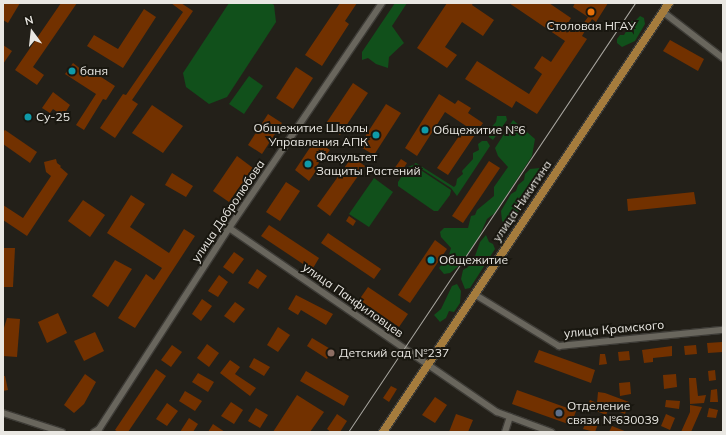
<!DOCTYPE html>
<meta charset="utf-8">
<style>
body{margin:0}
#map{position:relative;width:726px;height:435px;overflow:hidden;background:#232019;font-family:Mulish,sans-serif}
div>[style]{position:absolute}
.green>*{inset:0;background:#11501b}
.building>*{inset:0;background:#723100}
.roads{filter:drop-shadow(1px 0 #3d3b36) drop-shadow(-1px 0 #3d3b36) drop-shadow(0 1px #3d3b36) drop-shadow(0 -1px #3d3b36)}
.minor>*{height:6px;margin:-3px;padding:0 3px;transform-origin:3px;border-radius:3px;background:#69665d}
.major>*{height:8px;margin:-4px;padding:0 4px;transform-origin:4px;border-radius:4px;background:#a57c3d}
.tram>*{height:1px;margin:-0.5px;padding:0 0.5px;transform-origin:0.5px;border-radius:0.5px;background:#a7a59f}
.dots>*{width:11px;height:11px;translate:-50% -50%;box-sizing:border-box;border:2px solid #191710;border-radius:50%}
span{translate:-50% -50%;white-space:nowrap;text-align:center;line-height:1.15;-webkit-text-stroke:4px #191710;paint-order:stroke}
.poi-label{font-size:12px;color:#e9e7e2}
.left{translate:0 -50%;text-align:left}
.right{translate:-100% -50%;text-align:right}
.street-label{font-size:12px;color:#e9e7e2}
.frame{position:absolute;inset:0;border:4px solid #e9e7e2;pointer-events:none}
.north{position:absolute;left:12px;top:12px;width:40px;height:40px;-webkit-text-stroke:3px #191710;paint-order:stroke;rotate:345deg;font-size:11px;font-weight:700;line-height:16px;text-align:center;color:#e9e7e2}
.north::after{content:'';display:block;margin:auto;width:14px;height:18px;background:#e9e7e2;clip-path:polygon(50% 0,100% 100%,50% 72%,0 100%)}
</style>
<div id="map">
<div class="green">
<div style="clip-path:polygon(229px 3px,271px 3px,274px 5px,276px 22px,227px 97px,209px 104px,186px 87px,183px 73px)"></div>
<div style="clip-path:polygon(395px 3px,407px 3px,392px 26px,404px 43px,389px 57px,388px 68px,376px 64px,368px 58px,362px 60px,362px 52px)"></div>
<div style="clip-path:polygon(640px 16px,644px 18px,645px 24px,635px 41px,622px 47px,617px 43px,617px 39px,620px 35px,624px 35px,632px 21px,635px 21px)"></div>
<div style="clip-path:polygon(249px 76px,263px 86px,244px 114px,229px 104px)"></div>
<div style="clip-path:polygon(497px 116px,506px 116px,507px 120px,493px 140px,489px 137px,488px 131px,496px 122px)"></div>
<div style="clip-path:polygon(513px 120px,535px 139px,532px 156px,495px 213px,487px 219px,479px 237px,461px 264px,450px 273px,444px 274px,439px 268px,449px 255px,451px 248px,441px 237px,440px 232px,444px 228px,468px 228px,471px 216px,475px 215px,477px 210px,494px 196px,494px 187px,508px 167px,498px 156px,495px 148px)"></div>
<div style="clip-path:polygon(482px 141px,487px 141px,490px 146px,457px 196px,451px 188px,414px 164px,416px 163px,454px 187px,456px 185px,457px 179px,463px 174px,462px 171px,473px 159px,473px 153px,479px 150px,478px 144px)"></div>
<div style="clip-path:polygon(413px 165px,451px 190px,450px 195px,438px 211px,434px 211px,398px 186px,398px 182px,408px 167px)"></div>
<div style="clip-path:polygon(540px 168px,543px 173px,541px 181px,532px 193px,521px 203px,516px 220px,510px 228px,502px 221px,501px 211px,511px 194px,516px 191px,518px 185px,524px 180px,525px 174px,530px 169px)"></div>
<div style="clip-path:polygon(374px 178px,393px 192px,369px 227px,349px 214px)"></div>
<div style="clip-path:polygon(486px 235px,489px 242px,493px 244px,495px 249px,470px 288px,465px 289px,461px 279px,463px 270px,468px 267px,471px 262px,476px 260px,475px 256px,480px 242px)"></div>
<div style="clip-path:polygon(457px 284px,461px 291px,460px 303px,454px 312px,449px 311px,446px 318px,440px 322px,434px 315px,441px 309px,452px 286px)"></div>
</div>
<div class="building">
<div style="clip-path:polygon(3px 3px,20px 3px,8px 23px,3px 20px)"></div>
<div style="clip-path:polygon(61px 3px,77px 3px,33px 67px,44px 75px,37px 85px,15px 70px)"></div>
<div style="clip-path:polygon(171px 3px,181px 3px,193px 11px,132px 100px,138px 104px,115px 138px,100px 128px,123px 94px,126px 95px,183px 12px)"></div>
<div style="clip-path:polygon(340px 3px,357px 3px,345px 21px,349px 24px,322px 66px,305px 55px)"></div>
<div style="clip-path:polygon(447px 3px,473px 3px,472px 5px,494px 20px,483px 36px,462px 22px,445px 47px,457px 55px,447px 68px,417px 48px)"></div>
<div style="clip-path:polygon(509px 3px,549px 3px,571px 18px,567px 25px,577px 32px,588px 17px,573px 7px,575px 3px,608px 3px,596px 22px,592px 19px,582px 36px,587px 39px,537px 114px,516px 101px,512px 108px,465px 79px,477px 61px,529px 94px,542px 74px,534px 68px,542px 56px,551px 62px,565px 41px)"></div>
<div style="clip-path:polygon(144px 9px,156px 17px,123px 68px,87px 46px,94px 35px,118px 49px)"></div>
<div style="clip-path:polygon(670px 40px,704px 59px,698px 71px,663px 51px)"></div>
<div style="clip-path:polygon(3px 45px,12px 51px,3px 64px)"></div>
<div style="clip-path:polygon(73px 63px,82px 70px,84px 66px,115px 86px,106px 100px,103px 99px,84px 130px,76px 125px,96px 94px,65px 74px)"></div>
<div style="clip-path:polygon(296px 67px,313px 78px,293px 109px,276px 98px)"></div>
<div style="clip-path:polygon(353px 83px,368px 93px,340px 135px,325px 125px)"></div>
<div style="clip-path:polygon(53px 92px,70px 105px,63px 116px,53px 109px,50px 113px,42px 108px)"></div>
<div style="clip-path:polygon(439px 94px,455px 104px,458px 100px,471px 108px,468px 113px,483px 123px,448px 175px,437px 168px,466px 126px,445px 112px,417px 156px,405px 148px)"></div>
<div style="clip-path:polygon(386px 104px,401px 113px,374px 155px,359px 146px)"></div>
<div style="clip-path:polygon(152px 105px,183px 126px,163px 153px,132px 133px)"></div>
<div style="clip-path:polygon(268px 114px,282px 123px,262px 154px,248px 145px)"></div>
<div style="clip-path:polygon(5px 130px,37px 152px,30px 163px,3px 144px,3px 132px)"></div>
<div style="clip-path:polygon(315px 140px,330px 150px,314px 169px,316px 171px,309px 181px,295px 170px)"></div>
<div style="clip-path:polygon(237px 156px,253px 168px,229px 202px,213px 191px)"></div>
<div style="clip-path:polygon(352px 157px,365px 166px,330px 216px,317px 206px)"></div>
<div style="clip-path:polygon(56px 159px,57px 163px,61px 166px,60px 167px,68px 174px,27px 236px,3px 220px,3px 205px,23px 218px,51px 176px,46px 172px,44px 162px)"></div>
<div style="clip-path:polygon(401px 159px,407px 163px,400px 174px,394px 169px)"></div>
<div style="clip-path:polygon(489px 161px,500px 168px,463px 223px,452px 216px)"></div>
<div style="clip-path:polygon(172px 173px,193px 186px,186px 197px,165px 185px)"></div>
<div style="clip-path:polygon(286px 182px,300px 191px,280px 221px,266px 212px)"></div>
<div style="clip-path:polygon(694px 192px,696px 204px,628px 211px,627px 199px)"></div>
<div style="clip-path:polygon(131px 195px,145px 204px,130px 227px,169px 253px,184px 229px,195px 236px,135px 328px,118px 318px,146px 274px,154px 280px,162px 268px,107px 233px)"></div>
<div style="clip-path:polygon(83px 200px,105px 215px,90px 237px,68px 221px)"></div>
<div style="clip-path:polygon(349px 216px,356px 221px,353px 226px,346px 221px)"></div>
<div style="clip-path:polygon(269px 225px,319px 258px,312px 270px,261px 236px)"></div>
<div style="clip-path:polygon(328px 233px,381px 269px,374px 279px,321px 243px)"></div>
<div style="clip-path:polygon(435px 240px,447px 249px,410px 303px,398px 295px)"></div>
<div style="clip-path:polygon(3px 248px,15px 248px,13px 287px,3px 287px)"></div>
<div style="clip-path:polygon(234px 252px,244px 259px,233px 274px,223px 267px)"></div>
<div style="clip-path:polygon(115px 260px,132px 269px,108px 307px,92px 296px)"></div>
<div style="clip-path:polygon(257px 269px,267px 276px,258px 289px,248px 283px)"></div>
<div style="clip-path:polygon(219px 275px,228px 282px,218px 297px,208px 291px)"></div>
<div style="clip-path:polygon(368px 287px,408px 314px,399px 327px,359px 300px)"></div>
<div style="clip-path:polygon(296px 295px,333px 314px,326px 325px,301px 310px,298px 315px,288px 309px)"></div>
<div style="clip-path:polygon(202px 299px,212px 306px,201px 321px,192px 314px)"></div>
<div style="clip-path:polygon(235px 302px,245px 309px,234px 323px,224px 316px)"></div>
<div style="clip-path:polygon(58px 313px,67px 333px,47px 343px,38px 322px)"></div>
<div style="clip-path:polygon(7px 318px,20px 319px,17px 357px,3px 356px,3px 331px)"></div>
<div style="clip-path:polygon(278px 327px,290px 335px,278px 352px,267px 345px)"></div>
<div style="clip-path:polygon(95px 332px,104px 351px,84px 361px,74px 341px)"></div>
<div style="clip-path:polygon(312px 338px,332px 350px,327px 359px,307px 346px)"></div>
<div style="clip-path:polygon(722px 342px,723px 352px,708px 353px,707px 343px)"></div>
<div style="clip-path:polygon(207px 344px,219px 353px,209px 367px,197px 358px)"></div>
<div style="clip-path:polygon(172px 345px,182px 352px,171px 367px,161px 360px)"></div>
<div style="clip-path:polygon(696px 345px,697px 354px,685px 355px,684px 346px)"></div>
<div style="clip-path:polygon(672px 346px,672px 356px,653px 358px,653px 362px,644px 363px,642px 350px)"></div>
<div style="clip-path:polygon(539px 350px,595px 370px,591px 383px,534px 362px)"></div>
<div style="clip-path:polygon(629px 351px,630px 360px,619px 361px,618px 352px)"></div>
<div style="clip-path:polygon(600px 354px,605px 354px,607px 364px,599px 365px)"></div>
<div style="clip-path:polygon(254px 358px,270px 367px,264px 376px,249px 367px)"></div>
<div style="clip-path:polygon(230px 360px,240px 367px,235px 374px,256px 388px,250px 396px,220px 373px)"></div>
<div style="clip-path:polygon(156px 369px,166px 376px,128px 432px,118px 432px,115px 430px)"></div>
<div style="clip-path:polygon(715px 370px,716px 380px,709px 381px,708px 371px)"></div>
<div style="clip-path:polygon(306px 371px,349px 396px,344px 406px,300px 381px)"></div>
<div style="clip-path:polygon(198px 373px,214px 382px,208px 392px,192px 382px)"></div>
<div style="clip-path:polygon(85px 374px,96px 382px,84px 404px,74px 413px,64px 405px)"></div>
<div style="clip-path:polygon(676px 374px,677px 387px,664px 389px,663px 375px)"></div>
<div style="clip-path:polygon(3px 376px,5px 376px,8px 390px,3px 391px)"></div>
<div style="clip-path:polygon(689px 378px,696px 378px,698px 396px,706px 395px,704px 403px,690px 404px)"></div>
<div style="clip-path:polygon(630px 382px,631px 394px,620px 396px,619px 383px)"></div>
<div style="clip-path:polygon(391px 386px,397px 389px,389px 402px,383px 398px)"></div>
<div style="clip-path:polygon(717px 389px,718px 402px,710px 402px,711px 390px)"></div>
<div style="clip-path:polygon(517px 390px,576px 411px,571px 425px,512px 404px)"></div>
<div style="clip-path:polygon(185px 391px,202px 401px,195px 411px,179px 401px)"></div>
<div style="clip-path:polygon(598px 392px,605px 393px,629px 402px,625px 414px,609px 408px,606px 415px,587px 407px,590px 400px,597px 403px)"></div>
<div style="clip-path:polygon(297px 395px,324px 412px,310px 432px,273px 432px)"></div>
<div style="clip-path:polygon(435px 397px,447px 405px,435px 423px,422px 415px)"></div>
<div style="clip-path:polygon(666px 400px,680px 401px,679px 409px,665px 407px)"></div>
<div style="clip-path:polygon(231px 402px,243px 410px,234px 424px,221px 416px)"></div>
<div style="clip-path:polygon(167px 403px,178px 411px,167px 426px,156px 419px)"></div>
<div style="clip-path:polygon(690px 405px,702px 407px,691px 432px,681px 432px,690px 412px)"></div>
<div style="clip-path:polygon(256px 408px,268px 415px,260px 428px,248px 421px)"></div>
<div style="clip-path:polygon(709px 408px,718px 410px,716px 418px,707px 417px)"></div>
<div style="clip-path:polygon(337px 414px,347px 421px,340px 432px,331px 432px,327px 429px)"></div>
<div style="clip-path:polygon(456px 414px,473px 420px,468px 432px,449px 432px)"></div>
<div style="clip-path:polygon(666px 414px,675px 418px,670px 430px,661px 426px)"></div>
<div style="clip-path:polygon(189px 418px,198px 424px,193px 432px,180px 432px)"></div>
<div style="clip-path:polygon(587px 420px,598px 424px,595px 432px,583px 429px)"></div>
<div style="clip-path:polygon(213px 424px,225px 432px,208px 432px)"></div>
<div style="clip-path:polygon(612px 426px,627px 432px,609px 432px)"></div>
</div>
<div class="roads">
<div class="minor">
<div style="left:663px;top:12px;width:76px;rotate:37.5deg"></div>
<div style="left:229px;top:228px;width:325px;rotate:34.5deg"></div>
<div style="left:497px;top:412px;width:58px;rotate:20.3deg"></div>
<div style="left:474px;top:294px;width:100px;rotate:31.5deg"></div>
<div style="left:559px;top:346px;width:165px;rotate:-5.6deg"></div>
<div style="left:3px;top:413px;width:62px;rotate:17.9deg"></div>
<div style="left:94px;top:432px;width:6px;rotate:-31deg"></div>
<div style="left:99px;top:429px;width:239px;rotate:-57.1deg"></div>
<div style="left:229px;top:228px;width:272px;rotate:-55.8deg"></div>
<div style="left:505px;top:432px;width:16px;rotate:-72deg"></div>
</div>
<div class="major">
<div style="left:383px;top:432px;width:516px;rotate:-56.31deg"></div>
</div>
</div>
<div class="tram">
<div style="left:348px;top:432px;width:516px;rotate:-56.22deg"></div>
</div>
<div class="dots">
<div style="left:591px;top:12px;background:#e8710a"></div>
<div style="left:72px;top:71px;background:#0f9aa8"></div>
<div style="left:28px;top:117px;background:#0f9aa8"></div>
<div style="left:425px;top:130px;background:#0f9aa8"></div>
<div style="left:376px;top:135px;background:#0f9aa8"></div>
<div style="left:308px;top:164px;background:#0f9aa8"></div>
<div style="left:431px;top:260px;background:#0f9aa8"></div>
<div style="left:331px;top:353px;background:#8d6e63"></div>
<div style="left:559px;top:413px;background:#5c6f8a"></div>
</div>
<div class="poi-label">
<span style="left:591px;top:26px">Столовая НГАУ</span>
<span class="left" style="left:80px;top:71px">баня</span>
<span class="left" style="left:36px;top:117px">Су-25</span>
<span class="right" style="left:368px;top:135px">Общежитие Школы<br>Управления АПК</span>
<span class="left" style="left:433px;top:130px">Общежитие №6</span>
<span class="left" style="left:316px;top:164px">Факультет<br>Защиты Растений</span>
<span class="left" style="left:439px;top:260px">Общежитие</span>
<span class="left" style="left:339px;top:353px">Детский сад №237</span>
<span class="left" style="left:567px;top:413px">Отделение<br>связи №630039</span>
</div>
<div class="street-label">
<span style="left:522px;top:201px;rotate:-56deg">улица Никитина</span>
<span style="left:228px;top:211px;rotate:-56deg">улица Добролюбова</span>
<span style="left:353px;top:300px;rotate:35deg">улица Панфиловцев</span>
<span style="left:614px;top:329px;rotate:-5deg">улица Крамского</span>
</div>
<div class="frame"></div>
<div class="north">N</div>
</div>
